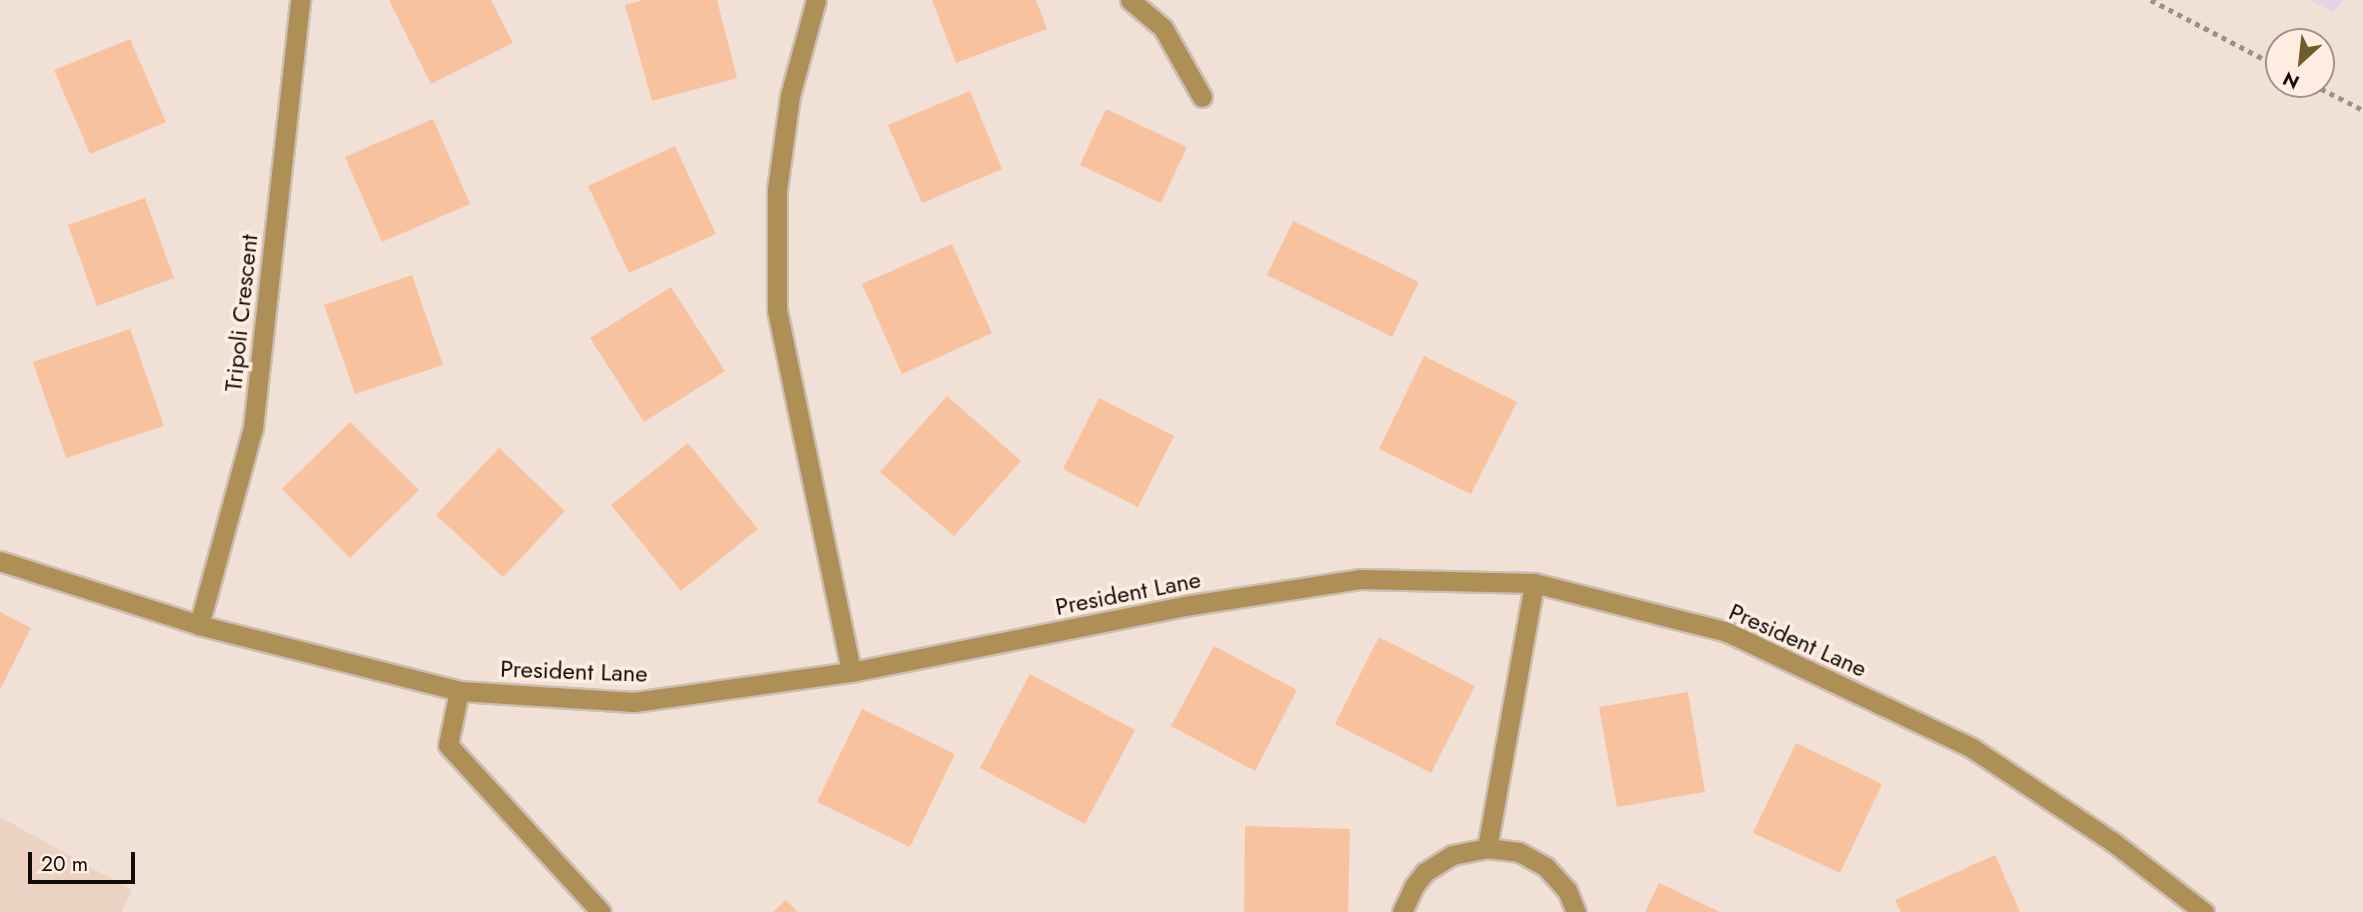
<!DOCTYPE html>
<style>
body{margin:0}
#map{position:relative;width:2363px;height:912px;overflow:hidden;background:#f1e0d5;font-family:Jost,sans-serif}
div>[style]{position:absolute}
.commercial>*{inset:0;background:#e6d3e3}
.built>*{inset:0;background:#ebd2c3}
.building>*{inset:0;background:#f8c29f}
.path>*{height:4.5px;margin-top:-2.25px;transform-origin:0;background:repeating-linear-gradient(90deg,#9c9088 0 5px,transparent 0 10px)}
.roads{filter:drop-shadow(2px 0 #cdbeb4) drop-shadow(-2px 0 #cdbeb4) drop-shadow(0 2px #cdbeb4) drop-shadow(0 -2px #cdbeb4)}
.minor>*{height:19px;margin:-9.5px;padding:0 9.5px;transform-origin:9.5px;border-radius:9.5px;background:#ae8f55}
span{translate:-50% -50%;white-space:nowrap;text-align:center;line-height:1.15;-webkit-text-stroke:7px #ffede2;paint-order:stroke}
.street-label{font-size:24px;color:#120c09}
.north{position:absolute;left:2265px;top:28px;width:70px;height:70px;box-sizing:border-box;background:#ffede2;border:2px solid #a0938b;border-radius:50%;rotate:207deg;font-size:19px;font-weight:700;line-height:28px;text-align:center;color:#120c09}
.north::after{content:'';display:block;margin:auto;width:24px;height:32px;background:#705d2b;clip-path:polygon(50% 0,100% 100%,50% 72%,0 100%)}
.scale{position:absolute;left:28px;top:852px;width:107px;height:32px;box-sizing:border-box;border:4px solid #120c09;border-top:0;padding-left:9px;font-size:21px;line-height:24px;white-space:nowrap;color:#120c09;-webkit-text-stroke:5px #ffede2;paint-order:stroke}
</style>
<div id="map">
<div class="commercial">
<div style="clip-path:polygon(2310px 0,2344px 0,2333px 12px)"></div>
</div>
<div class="built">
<div style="clip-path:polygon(0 817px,132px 890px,121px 912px,0 912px)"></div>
</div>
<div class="building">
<div style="clip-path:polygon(389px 0,491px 0,513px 43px,431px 84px)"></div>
<div style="clip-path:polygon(643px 0,717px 0,737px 78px,652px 101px,625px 5px)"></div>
<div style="clip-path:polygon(932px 0,1036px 0,1047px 29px,956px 63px)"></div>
<div style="clip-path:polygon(130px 39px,166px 122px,90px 154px,54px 70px)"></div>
<div style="clip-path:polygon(970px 91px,1002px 169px,922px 203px,888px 125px)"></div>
<div style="clip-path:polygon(1106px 109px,1187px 147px,1161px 203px,1080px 165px)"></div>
<div style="clip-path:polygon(433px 119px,470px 204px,382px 242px,345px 157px)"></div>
<div style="clip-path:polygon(675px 146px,716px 234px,629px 273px,588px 186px)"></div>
<div style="clip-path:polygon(145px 198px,174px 278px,97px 306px,68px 225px)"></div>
<div style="clip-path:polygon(1293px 221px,1419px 282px,1392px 337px,1267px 275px)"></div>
<div style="clip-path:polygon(952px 244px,992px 333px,902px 374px,862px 284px)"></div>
<div style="clip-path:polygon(412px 275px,443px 365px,355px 394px,324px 305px)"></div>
<div style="clip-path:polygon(671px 287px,725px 371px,644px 422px,590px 338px)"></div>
<div style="clip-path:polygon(130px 329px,164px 426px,66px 458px,33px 362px)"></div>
<div style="clip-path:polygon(1424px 356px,1517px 402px,1471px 494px,1379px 449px)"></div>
<div style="clip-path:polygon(947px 396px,1021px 461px,954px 536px,880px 472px)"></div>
<div style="clip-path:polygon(1099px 398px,1174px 436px,1138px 507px,1063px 469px)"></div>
<div style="clip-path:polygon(350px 422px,419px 490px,350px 558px,282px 489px)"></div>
<div style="clip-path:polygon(688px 443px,758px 529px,681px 591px,611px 505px)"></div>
<div style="clip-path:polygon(499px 448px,565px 511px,503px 577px,436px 515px)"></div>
<div style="clip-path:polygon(0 612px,31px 628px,0 690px)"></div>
<div style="clip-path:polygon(1379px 637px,1475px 686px,1431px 773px,1335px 724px)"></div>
<div style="clip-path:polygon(1214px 646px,1297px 690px,1255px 771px,1171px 726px)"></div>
<div style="clip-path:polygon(1030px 674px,1135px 730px,1085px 824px,980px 768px)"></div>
<div style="clip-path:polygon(1688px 692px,1705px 792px,1617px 807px,1599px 707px)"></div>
<div style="clip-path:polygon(862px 709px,955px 754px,910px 847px,817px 802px)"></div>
<div style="clip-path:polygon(1796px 743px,1882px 784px,1840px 873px,1753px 833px)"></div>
<div style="clip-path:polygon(1245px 826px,1350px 829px,1348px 912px,1244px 912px)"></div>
<div style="clip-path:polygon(1995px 855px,2020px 912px,1901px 912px,1895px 900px)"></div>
<div style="clip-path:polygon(1659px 883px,1720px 912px,1645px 912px)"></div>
<div style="clip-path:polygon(786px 900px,798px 912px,773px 912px)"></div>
</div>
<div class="path">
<div style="left:2151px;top:0;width:144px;rotate:27.6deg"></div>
<div style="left:2312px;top:84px;width:57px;rotate:27deg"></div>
</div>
<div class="roads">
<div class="minor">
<div style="left:816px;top:0;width:99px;rotate:105.2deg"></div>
<div style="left:790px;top:96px;width:95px;rotate:97.9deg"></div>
<div style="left:777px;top:190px;width:120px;rotate:90deg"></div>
<div style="left:777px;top:310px;width:369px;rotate:78.4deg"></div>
<div style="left:1130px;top:0;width:43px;rotate:40.3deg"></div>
<div style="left:1163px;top:28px;width:79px;rotate:60.5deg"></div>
<div style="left:0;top:561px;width:209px;rotate:17.8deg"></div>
<div style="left:199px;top:625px;width:268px;rotate:14.2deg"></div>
<div style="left:459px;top:691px;width:175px;rotate:3.6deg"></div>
<div style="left:634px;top:702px;width:219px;rotate:-7.9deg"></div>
<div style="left:851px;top:672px;width:339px;rotate:-11.2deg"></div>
<div style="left:1184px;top:606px;width:179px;rotate:-8.7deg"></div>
<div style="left:1361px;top:579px;width:173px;rotate:1.3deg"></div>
<div style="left:1534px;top:583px;width:199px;rotate:14.2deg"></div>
<div style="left:1727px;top:632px;width:271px;rotate:25.3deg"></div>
<div style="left:1972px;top:748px;width:169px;rotate:33.7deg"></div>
<div style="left:2113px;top:842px;width:115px;rotate:37.6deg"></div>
<div style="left:199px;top:625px;width:204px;rotate:-74.7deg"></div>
<div style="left:253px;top:428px;width:431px;rotate:-83.7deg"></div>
<div style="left:459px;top:691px;width:55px;rotate:101.5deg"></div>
<div style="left:448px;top:745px;width:226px;rotate:47.5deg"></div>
<div style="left:1487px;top:848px;width:269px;rotate:-79.9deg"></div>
<div style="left:1402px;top:912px;width:29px;rotate:-65deg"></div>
<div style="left:1414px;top:886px;width:18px;rotate:-52deg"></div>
<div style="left:1425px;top:872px;width:32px;rotate:-32deg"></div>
<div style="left:1452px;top:855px;width:36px;rotate:-11deg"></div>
<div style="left:1487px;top:848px;width:32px;rotate:7deg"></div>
<div style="left:1519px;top:852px;width:31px;rotate:29deg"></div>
<div style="left:1546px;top:867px;width:31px;rotate:48deg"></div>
<div style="left:1567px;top:890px;width:24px;rotate:68deg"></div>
</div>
</div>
<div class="street-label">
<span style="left:241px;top:313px;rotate:-84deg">Tripoli Crescent</span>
<span style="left:1128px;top:593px;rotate:-11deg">President Lane</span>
<span style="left:1798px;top:640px;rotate:24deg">President Lane</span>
<span style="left:574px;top:671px;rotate:2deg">President Lane</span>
</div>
<div class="north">N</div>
<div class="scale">20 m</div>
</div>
